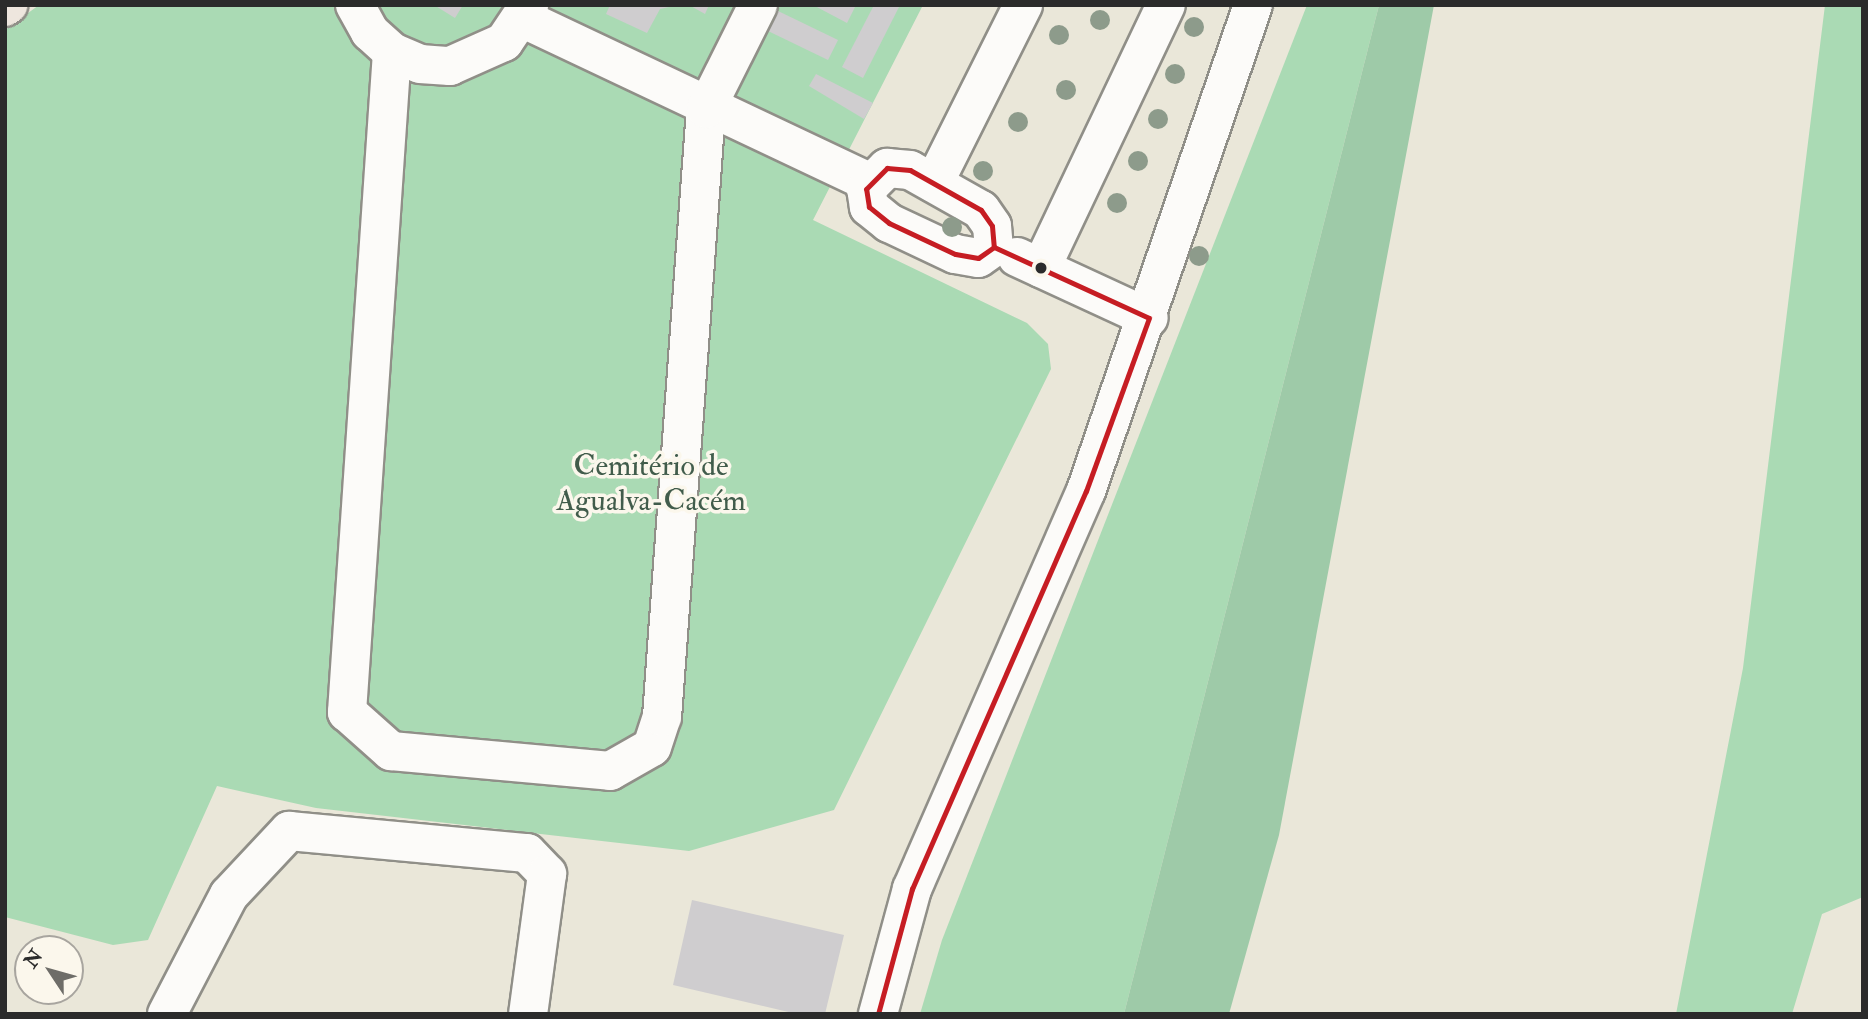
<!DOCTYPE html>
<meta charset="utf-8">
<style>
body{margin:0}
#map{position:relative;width:1868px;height:1019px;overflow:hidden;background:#eae7d9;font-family:"IM FELL Double Pica",serif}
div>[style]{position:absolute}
.green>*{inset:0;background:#aadab4}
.forest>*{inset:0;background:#9ecaa8}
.building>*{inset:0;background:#cfcdcf}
.roads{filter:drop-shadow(2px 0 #908f88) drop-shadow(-2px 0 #908f88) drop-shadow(0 2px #908f88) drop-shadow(0 -2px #908f88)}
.minor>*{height:38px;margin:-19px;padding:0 19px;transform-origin:19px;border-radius:19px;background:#fcfbf9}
.highway>*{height:38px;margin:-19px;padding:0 19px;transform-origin:19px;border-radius:19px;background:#eee6de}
.bus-1>*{height:5px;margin:-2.5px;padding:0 2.5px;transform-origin:2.5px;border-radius:2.5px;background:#c61d23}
.trees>*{width:20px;height:20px;margin:-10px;border-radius:50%;background:#8d9b8b}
.dots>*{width:19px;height:19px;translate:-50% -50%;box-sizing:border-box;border:4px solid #fbf7ec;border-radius:50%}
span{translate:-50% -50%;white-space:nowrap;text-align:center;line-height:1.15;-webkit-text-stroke:7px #fbf7ec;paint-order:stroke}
.park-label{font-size:30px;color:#415c4b}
.frame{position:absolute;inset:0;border:7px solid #2b2b2b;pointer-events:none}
.north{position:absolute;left:14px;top:935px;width:70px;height:70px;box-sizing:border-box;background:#fbf7ec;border:2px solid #a8a59f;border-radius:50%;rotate:306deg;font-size:19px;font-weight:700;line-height:28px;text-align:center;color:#2b2b2b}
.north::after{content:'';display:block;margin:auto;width:24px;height:32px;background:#6e6d68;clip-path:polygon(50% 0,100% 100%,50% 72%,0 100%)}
</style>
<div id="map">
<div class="green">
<div style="clip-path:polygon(39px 5px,923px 5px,813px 220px,1027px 323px,1048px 344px,1051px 369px,834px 810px,689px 851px,316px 808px,217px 786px,148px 940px,113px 945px,5px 917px,5px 30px)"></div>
<div style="clip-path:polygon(1307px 5px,1379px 5px,1124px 1014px,920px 1014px,942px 940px)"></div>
<div style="clip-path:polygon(1825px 5px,1863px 5px,1863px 897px,1822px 914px,1792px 1014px,1676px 1014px,1743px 668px)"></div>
</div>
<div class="forest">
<div style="clip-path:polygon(1379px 5px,1434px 5px,1279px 835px,1229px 1014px,1124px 1014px)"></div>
</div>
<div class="building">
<div style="clip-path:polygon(434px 5px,463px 5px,455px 18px)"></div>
<div style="clip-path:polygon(610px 5px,678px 5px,660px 9px,647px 33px,606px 14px)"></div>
<div style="clip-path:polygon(689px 5px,709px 5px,705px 14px)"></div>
<div style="clip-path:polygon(813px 5px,856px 5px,847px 23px)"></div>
<div style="clip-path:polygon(874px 5px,900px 5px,863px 78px,842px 67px)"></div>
<div style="clip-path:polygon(776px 10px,838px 40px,828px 60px,766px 30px)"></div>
<div style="clip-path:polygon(816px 74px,873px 103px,864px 119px,809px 86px)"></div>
<div style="clip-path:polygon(692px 900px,844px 935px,825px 1014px,797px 1014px,673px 985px)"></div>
</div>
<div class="roads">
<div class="minor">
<div style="left:355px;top:5px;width:31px;rotate:61deg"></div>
<div style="left:370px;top:32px;width:30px;rotate:42deg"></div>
<div style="left:392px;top:52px;width:30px;rotate:23deg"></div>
<div style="left:420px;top:64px;width:30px;rotate:4deg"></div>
<div style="left:450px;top:66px;width:59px;rotate:-24deg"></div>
<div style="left:504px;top:42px;width:45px;rotate:-56deg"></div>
<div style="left:524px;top:19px;width:382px;rotate:25.3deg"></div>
<div style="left:392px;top:52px;width:662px;rotate:93.9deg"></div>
<div style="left:347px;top:712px;width:59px;rotate:41.6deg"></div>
<div style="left:391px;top:751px;width:220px;rotate:5.2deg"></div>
<div style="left:610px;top:771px;width:48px;rotate:-29.7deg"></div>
<div style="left:652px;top:747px;width:32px;rotate:-72deg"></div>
<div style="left:662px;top:717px;width:610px;rotate:-85.86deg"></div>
<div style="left:706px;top:109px;width:116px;rotate:-63.4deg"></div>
<div style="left:887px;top:168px;width:23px;rotate:5deg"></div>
<div style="left:910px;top:170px;width:81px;rotate:29.4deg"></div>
<div style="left:981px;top:210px;width:19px;rotate:55deg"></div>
<div style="left:992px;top:226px;width:21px;rotate:85deg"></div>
<div style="left:994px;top:247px;width:19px;rotate:145deg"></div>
<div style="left:978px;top:258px;width:23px;rotate:-170deg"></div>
<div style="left:955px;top:254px;width:73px;rotate:-154.8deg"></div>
<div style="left:889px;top:223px;width:26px;rotate:-141deg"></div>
<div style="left:869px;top:207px;width:18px;rotate:-99deg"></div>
<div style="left:866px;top:189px;width:30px;rotate:-45deg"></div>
<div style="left:934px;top:183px;width:199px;rotate:-63.4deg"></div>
<div style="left:1017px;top:257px;width:145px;rotate:24.8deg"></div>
<div style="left:1041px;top:268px;width:291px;rotate:-64.6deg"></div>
<div style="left:167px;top:1014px;width:134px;rotate:-62.5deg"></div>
<div style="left:229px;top:895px;width:88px;rotate:-46.8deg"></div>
<div style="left:289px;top:831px;width:239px;rotate:5.3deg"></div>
<div style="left:527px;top:853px;width:29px;rotate:46deg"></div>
<div style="left:547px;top:874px;width:141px;rotate:97.7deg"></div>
<div style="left:878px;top:1014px;width:130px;rotate:-74.8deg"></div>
<div style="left:912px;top:889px;width:434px;rotate:-66.4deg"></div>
<div style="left:1086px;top:491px;width:514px;rotate:-71.04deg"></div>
</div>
<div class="highway">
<div style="left:5px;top:7px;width:4px;rotate:-34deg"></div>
</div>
</div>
<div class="bus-1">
<div style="left:887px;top:168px;width:23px;rotate:5deg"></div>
<div style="left:910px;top:170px;width:81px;rotate:29.4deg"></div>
<div style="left:981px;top:210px;width:19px;rotate:55deg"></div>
<div style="left:992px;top:226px;width:21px;rotate:85deg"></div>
<div style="left:994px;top:247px;width:19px;rotate:145deg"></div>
<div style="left:978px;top:258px;width:23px;rotate:-170deg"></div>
<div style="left:955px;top:254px;width:73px;rotate:-154.8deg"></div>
<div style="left:889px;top:223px;width:26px;rotate:-141deg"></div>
<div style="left:869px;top:207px;width:18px;rotate:-99deg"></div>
<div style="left:866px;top:189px;width:30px;rotate:-45deg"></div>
<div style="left:994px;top:247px;width:170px;rotate:24.6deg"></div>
<div style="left:878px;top:1014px;width:130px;rotate:-74.8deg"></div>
<div style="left:912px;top:889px;width:434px;rotate:-66.4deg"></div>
<div style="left:1086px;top:491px;width:184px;rotate:-70deg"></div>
</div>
<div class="trees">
<div style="left:1100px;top:20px"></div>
<div style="left:1194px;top:27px"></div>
<div style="left:1059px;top:35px"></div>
<div style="left:1175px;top:74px"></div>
<div style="left:1066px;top:90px"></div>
<div style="left:1158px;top:119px"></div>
<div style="left:1018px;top:122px"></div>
<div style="left:1138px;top:161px"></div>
<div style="left:983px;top:171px"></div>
<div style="left:1117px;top:203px"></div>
<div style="left:952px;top:227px"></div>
<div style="left:1199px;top:256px"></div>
</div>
<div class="dots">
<div style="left:1041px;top:268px;background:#2b2b2b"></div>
</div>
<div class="park-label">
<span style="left:651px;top:483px">Cemitério de<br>Agualva-Cacém</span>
</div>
<div class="frame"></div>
<div class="north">N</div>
</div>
